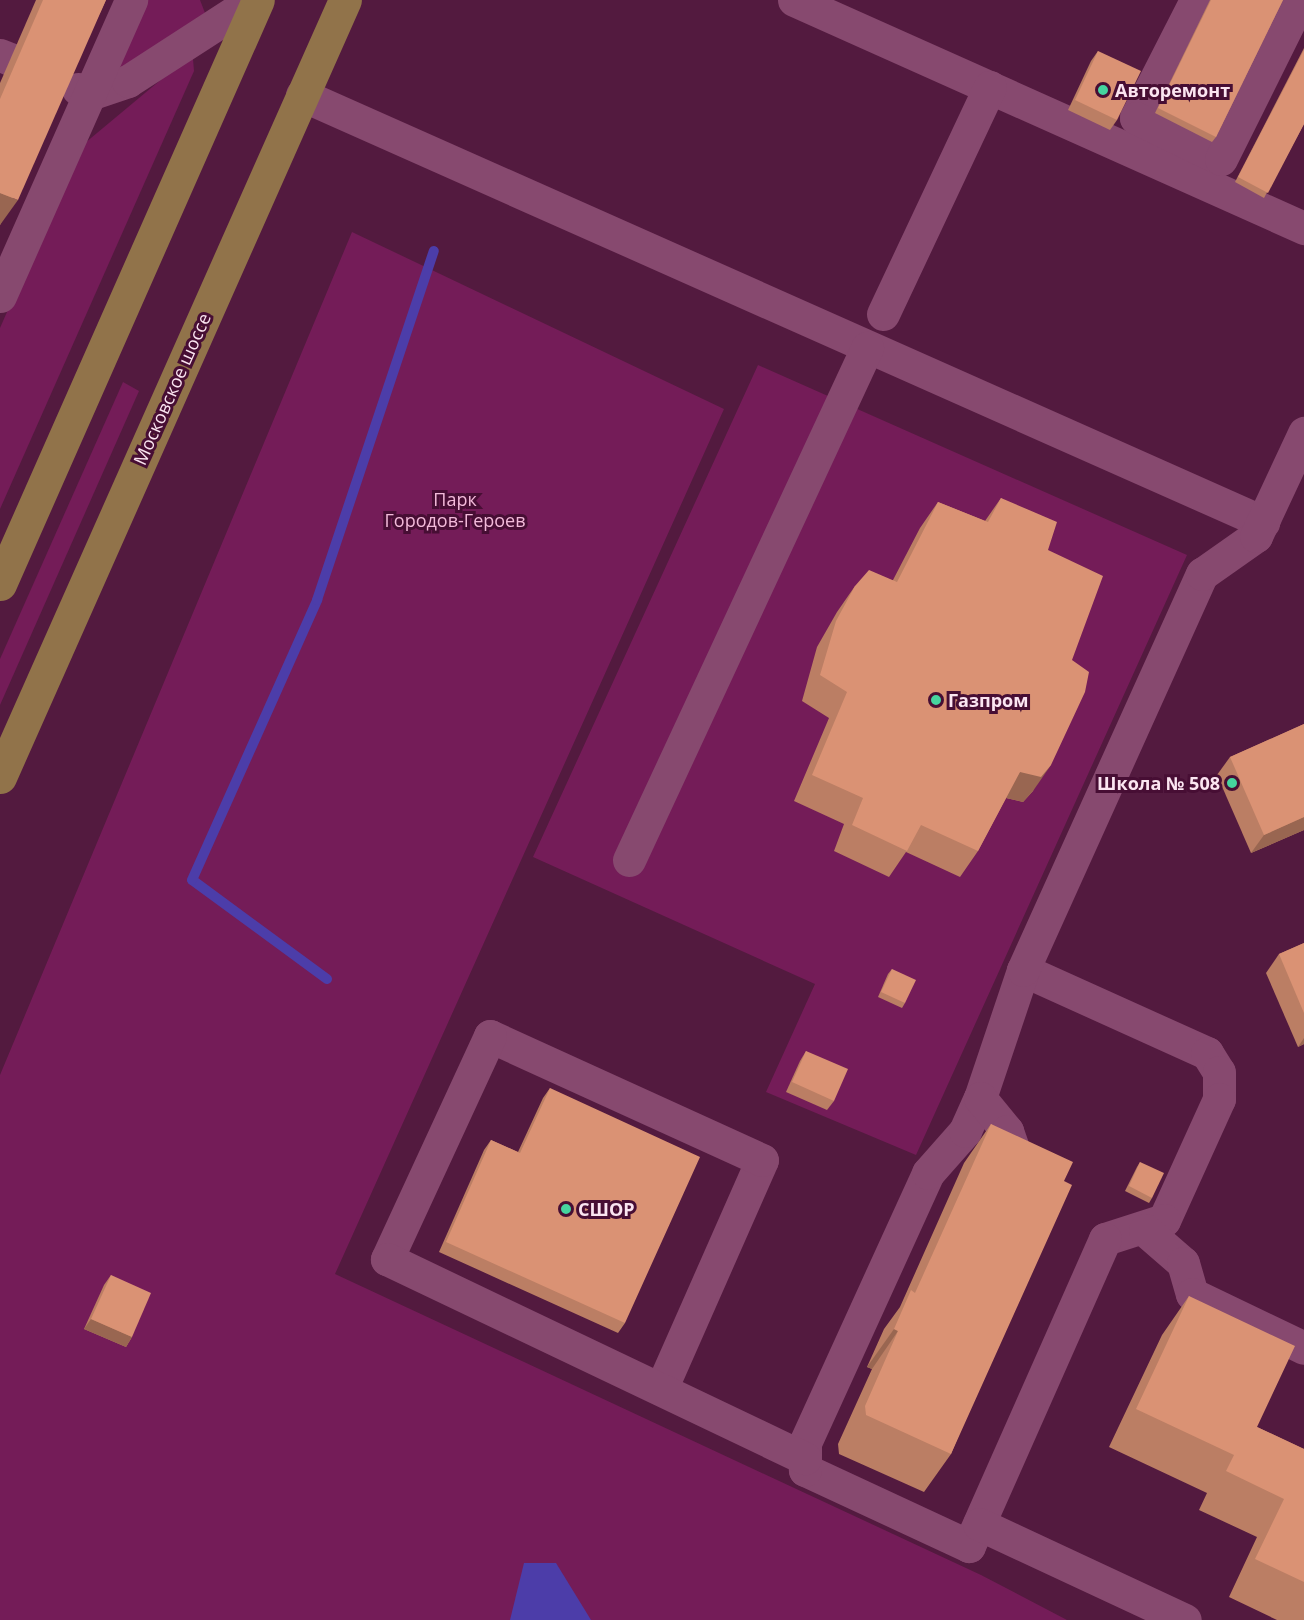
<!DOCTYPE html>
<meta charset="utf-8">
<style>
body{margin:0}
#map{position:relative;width:1304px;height:1620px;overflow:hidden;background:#531a3f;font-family:"Open Sans",sans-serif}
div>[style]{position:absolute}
.green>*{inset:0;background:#741c58}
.water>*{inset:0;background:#4c3da9}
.stream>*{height:10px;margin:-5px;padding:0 5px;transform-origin:5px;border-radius:5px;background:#4c3da9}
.minor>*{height:33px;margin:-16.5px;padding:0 16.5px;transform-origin:16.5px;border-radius:16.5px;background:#87496f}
.major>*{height:33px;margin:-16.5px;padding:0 16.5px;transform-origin:16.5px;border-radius:16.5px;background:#91734a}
.wall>*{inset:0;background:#bb7e64}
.shaded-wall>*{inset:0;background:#996651}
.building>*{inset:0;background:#da9274}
.dots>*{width:16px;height:16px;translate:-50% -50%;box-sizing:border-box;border:3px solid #470e34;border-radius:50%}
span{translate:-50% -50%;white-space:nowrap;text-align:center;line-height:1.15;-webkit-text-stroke:6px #470e34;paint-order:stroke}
.poi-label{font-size:18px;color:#fbe5f1;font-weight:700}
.left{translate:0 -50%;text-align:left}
.right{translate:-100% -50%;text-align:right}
.street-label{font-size:18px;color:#fbe5f1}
.park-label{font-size:18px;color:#f3bada}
</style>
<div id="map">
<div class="green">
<div style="clip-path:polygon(144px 0,200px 0,205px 13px,119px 69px,117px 61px)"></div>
<div style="clip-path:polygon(187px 58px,193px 59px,194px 71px,0 509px,0 328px,79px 148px)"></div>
<div style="clip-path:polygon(352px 232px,724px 409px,335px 1274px,981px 1575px,1067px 1620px,0 1620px,0 1075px)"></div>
<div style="clip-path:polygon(758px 365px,1187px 555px,916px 1155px,766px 1092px,815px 984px,533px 857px)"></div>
<div style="clip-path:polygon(123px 382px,139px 391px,0 705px,0 659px)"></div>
</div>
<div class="water">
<div style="clip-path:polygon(524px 1563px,556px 1563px,591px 1620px,510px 1620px)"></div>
</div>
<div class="stream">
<div style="left:327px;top:979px;width:167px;rotate:-143.7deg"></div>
<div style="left:192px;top:880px;width:307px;rotate:-65.9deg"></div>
<div style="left:317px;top:600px;width:368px;rotate:-71.5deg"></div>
</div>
<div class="minor">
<div style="left:794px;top:0;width:559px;rotate:24.09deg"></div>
<div style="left:1196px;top:0;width:132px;rotate:117deg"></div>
<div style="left:1136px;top:118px;width:94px;rotate:25.8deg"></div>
<div style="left:1221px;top:159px;width:178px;rotate:-63.6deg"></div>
<div style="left:0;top:55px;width:11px;rotate:22deg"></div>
<div style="left:78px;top:89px;width:13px;rotate:23deg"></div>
<div style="left:90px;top:94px;width:40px;rotate:-18.9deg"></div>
<div style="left:128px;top:81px;width:149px;rotate:-32.9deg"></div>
<div style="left:302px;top:95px;width:1052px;rotate:23.96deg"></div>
<div style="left:0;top:296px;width:324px;rotate:-66.1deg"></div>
<div style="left:883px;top:314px;width:251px;rotate:-64.8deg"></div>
<div style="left:629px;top:860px;width:565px;rotate:-65.07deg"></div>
<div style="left:1023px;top:970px;width:202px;rotate:24.3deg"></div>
<div style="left:1207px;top:1053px;width:22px;rotate:58deg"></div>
<div style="left:1219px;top:1072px;width:27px;rotate:90deg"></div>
<div style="left:1219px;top:1099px;width:133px;rotate:114.4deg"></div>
<div style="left:1164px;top:1220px;width:62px;rotate:162.1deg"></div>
<div style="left:1105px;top:1239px;width:336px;rotate:113.9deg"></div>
<div style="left:969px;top:1546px;width:181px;rotate:-155.1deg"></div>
<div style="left:805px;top:1470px;width:27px;rotate:-90deg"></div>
<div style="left:805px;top:1443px;width:297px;rotate:-65.5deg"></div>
<div style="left:928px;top:1173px;width:56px;rotate:-48.6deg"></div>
<div style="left:965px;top:1131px;width:36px;rotate:-66deg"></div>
<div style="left:980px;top:1098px;width:135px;rotate:-71.4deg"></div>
<div style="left:1023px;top:970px;width:435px;rotate:-65.7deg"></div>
<div style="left:1202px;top:574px;width:66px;rotate:-35.1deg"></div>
<div style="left:1256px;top:536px;width:114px;rotate:-65deg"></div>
<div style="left:980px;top:1098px;width:43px;rotate:50.7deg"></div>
<div style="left:1007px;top:1131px;width:46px;rotate:70.8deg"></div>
<div style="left:1145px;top:1230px;width:50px;rotate:41deg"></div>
<div style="left:1183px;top:1263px;width:32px;rotate:74deg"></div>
<div style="left:1192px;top:1294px;width:124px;rotate:25.7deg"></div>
<div style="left:661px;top:1389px;width:250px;rotate:-66.2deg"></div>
<div style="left:762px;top:1160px;width:299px;rotate:-155.5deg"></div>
<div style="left:490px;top:1036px;width:246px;rotate:114.8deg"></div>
<div style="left:387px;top:1259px;width:463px;rotate:25.5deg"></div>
<div style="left:979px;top:1524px;width:227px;rotate:25deg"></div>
</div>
<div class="major">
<div style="left:0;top:584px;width:638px;rotate:-66.17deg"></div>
<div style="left:0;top:777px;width:850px;rotate:-66.06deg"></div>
</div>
<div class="wall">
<div style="clip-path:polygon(36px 0,106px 0,0 225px,0 83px)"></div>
<div style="clip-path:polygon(1210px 0,1283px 0,1216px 137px,1212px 142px,1155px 113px)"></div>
<div style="clip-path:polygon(1304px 48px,1304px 124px,1264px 198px,1235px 182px)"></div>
<div style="clip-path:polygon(1098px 51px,1117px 120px,1110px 130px,1068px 110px,1091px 61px)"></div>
<div style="clip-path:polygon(1001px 498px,1048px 550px,1072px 660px,1033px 791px,1023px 802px,1006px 798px,978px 851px,960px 877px,906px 852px,889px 877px,834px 851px,844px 824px,794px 801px,829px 718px,802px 701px,817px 647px,837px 612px,855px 586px,893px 580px,920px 528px,938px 502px,985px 521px)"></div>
<div style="clip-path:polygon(1304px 724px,1304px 830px,1251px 853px,1217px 775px,1230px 757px)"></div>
<div style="clip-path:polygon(1304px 943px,1304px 1044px,1298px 1047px,1266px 973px,1279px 954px)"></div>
<div style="clip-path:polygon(892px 969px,905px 1003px,902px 1008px,878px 997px,888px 974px)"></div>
<div style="clip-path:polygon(806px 1051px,834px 1101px,827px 1110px,786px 1092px,800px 1061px)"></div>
<div style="clip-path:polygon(550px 1088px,625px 1323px,618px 1333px,439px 1252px,484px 1150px,491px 1140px,518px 1152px,543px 1098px)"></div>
<div style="clip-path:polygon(991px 1124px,1064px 1181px,951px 1454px,924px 1492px,839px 1454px,838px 1444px,872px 1369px,867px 1367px,884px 1329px,900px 1307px,964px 1163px)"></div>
<div style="clip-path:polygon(1140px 1162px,1152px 1198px,1149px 1203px,1125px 1191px,1137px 1167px)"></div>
<div style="clip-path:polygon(111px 1275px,132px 1337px,126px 1347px,84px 1329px,104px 1285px)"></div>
<div style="clip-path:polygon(1189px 1296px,1257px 1427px,1304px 1449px,1304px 1620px,1277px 1620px,1229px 1597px,1257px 1537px,1199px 1510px,1207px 1493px,1109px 1447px,1162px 1335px)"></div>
</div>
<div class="shaded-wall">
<div style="clip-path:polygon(0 193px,18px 200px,0 225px)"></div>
<div style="clip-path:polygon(1051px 765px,1033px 791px,1023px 802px,1002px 797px,1020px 772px)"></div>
<div style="clip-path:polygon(1304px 817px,1304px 830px,1251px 853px,1264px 835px)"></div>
<div style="clip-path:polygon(1304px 1038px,1304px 1044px,1298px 1047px)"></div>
<div style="clip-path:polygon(91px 1319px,132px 1337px,126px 1347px,84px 1329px)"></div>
<div style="clip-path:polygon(894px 1329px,898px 1331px,872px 1369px,867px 1367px)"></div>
</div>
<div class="building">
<div style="clip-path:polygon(43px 0,106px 0,18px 200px,0 193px,0 99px)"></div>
<div style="clip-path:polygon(1211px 0,1283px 0,1216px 137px,1158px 108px)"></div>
<div style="clip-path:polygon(1304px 50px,1304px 124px,1268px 193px,1238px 177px)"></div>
<div style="clip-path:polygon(1098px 51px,1141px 71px,1117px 120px,1075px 100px)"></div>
<div style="clip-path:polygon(1001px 498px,1057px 522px,1048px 550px,1103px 576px,1072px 660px,1089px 672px,1085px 692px,1051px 765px,1041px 777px,1020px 772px,978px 851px,921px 825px,907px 851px,852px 825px,863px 798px,812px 775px,847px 692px,820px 675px,836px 621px,855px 586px,869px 570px,897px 582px,938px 502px,988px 522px)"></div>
<div style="clip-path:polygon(1304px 724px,1304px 817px,1264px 835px,1230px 757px)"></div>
<div style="clip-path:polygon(1304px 943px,1304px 1013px,1279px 954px)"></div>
<div style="clip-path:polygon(892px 969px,916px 980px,905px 1003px,881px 992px)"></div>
<div style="clip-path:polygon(806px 1051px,848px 1069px,834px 1101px,792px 1082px)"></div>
<div style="clip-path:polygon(550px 1088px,700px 1157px,625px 1323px,446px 1242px,491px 1140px,520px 1153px)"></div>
<div style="clip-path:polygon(991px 1124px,1073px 1162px,1064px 1181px,1072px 1185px,951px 1454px,866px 1415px,865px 1406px,898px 1331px,894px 1329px,911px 1290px,915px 1293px)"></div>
<div style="clip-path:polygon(1140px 1162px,1164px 1173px,1152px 1198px,1129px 1186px)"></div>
<div style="clip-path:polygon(111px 1275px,151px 1293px,132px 1337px,91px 1319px)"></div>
<div style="clip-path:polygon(1189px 1296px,1295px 1346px,1257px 1427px,1304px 1449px,1304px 1582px,1255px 1559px,1284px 1499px,1226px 1471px,1234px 1455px,1136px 1409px)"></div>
</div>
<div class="dots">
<div style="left:1103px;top:90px;background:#46d49e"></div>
<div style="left:936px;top:700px;background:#46d49e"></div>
<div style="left:1232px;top:783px;background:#46d49e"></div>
<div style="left:566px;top:1209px;background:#46d49e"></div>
</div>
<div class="poi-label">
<span class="left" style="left:1115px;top:90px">Авторемонт</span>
<span class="left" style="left:948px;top:700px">Газпром</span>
<span class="right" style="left:1220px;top:783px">Школа № 508</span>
<span class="left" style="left:578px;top:1209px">СШОР</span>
</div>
<div class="street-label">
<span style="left:172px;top:389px;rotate:-66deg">Московское шоссе</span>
</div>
<div class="park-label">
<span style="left:455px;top:510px">Парк<br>Городов-Героев</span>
</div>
</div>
